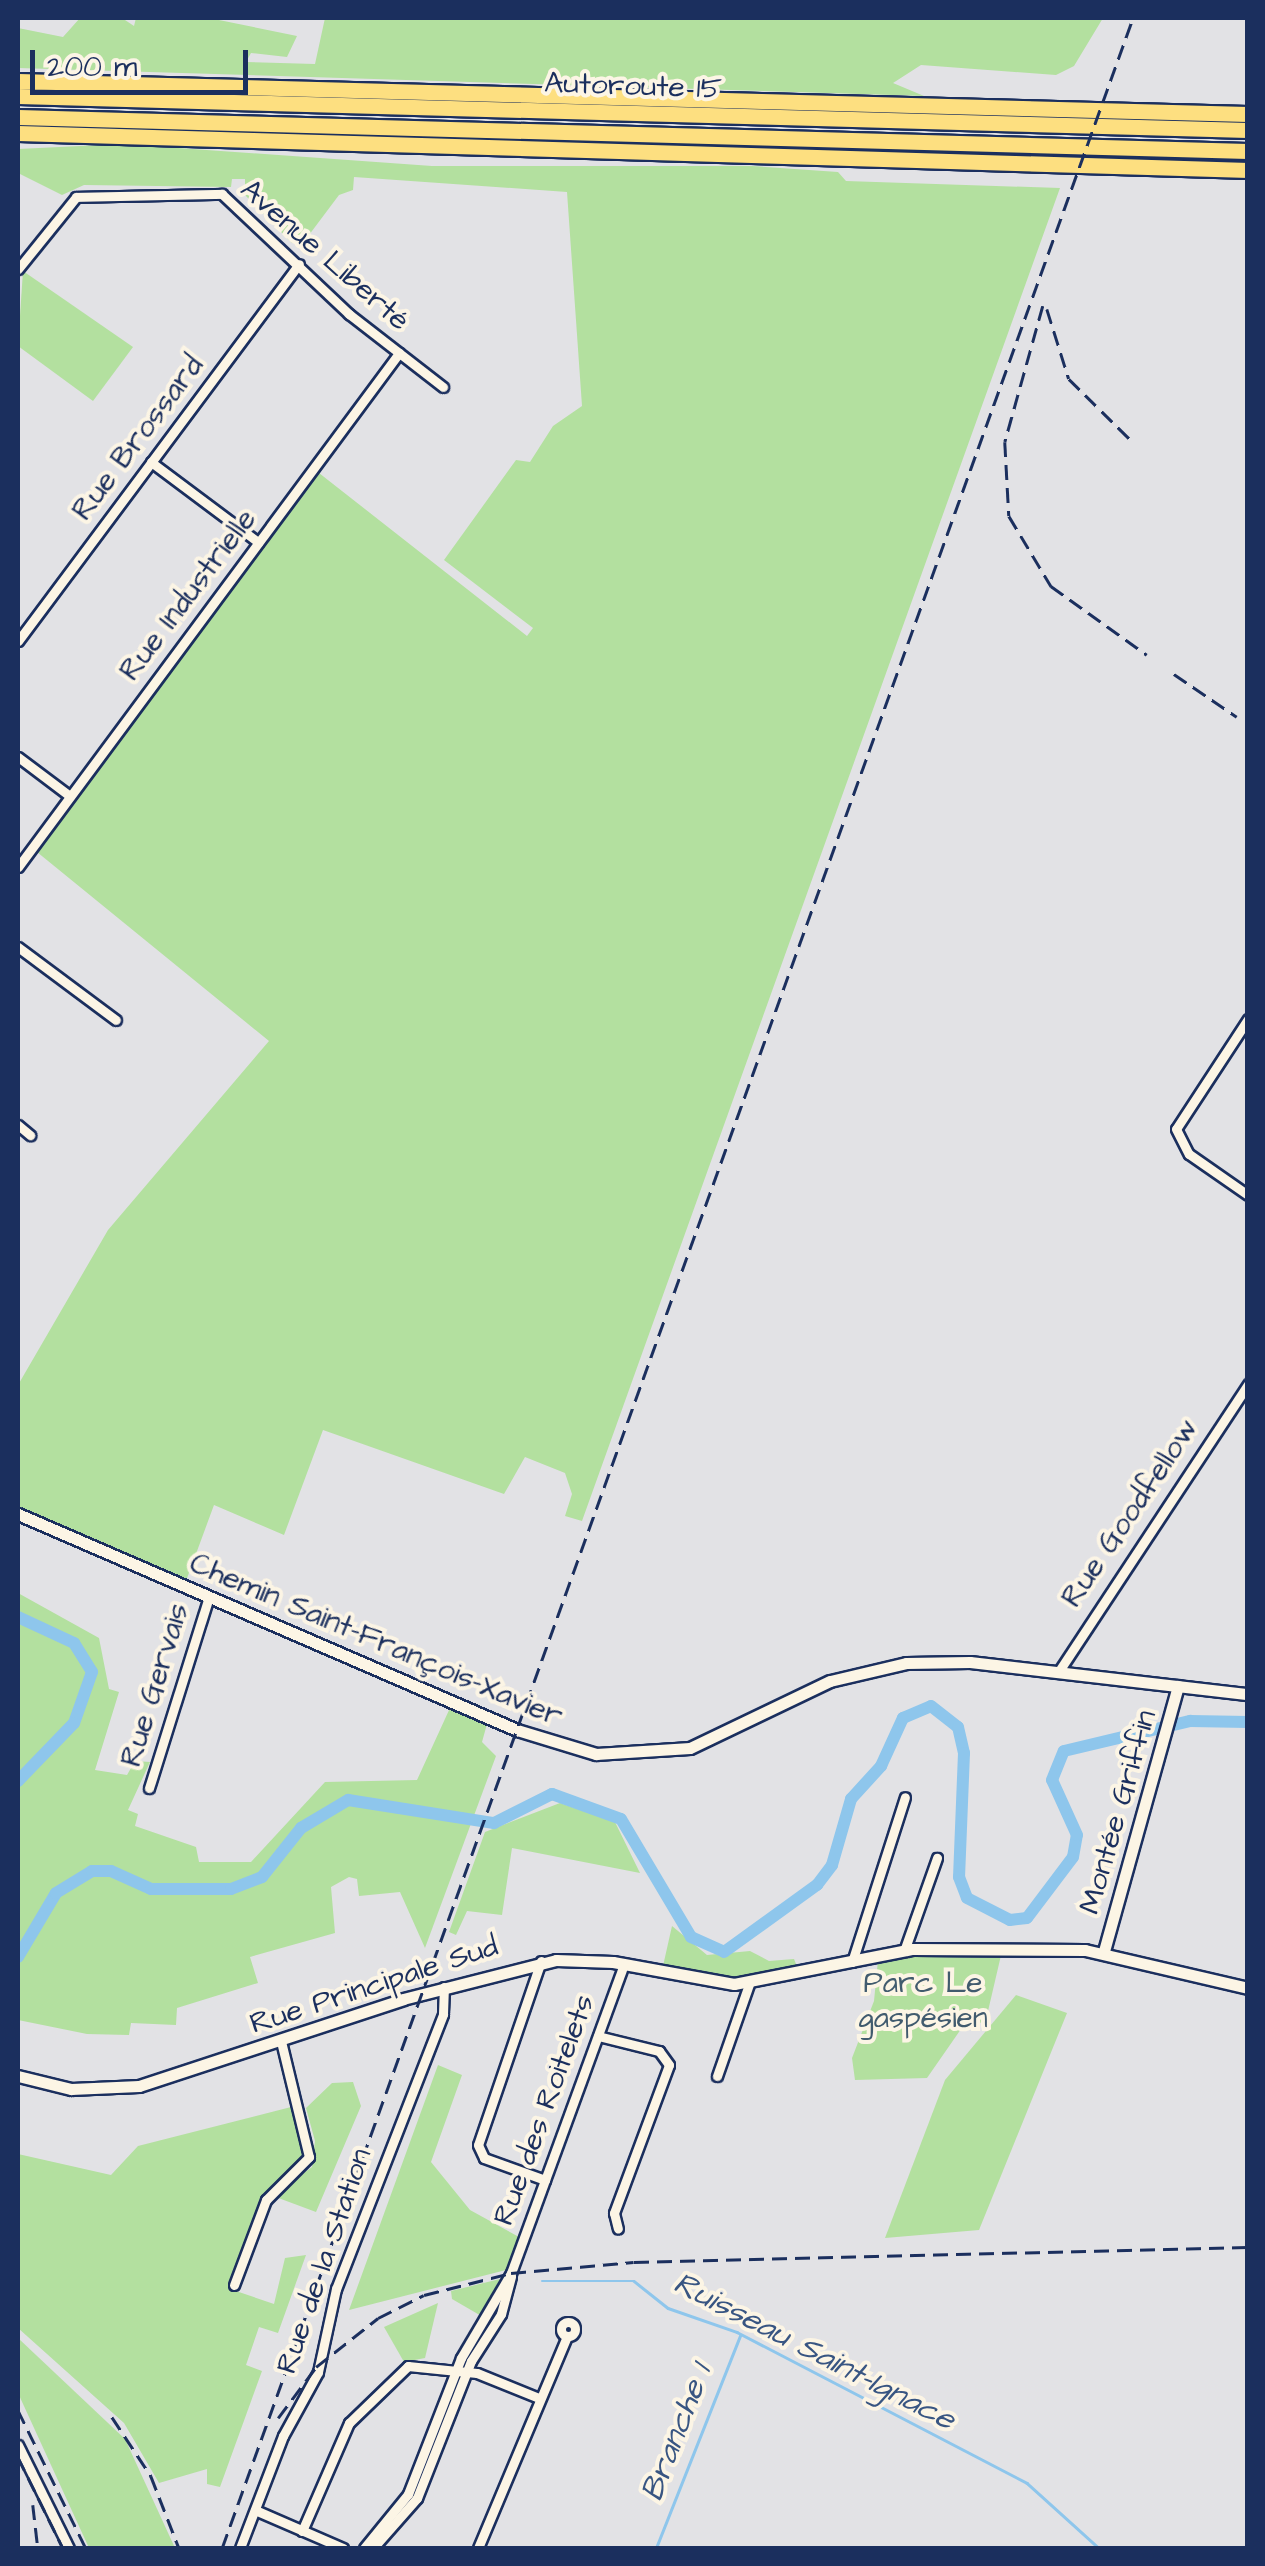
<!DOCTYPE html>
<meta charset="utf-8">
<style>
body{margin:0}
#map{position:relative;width:1265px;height:2566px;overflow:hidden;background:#e2e2e5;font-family:"Architects Daughter",sans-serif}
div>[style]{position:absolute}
.green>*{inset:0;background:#b3e09f}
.stream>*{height:2.5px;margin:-1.25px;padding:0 1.25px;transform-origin:1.25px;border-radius:1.25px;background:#8ec6ec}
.river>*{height:12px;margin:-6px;padding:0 6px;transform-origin:6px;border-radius:6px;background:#8ec6ec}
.roads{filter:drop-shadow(2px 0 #1b2f5e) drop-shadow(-2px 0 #1b2f5e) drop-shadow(0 2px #1b2f5e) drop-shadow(0 -2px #1b2f5e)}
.minor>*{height:9px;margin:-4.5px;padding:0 4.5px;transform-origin:4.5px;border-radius:4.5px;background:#fcf5e5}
.minor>.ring{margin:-4.5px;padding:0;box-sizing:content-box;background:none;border:9px solid #fcf5e5;border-radius:50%}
.tertiary>*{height:11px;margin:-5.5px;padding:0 5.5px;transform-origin:5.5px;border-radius:5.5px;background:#fcf5e5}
.motorway>*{height:15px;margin:-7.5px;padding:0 7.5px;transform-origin:7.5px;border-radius:7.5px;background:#fddf80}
.rail>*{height:2.5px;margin-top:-1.25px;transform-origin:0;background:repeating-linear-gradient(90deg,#1b2f5e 0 15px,transparent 0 23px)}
span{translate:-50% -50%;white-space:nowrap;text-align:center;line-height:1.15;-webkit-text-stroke:8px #fcf5e5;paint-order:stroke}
.street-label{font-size:30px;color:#1b2f5e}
.park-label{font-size:30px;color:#415b6e}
.water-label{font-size:32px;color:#385582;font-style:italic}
.frame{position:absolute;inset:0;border:20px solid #1b2f5e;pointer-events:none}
.scale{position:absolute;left:30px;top:50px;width:218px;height:45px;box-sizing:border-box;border:5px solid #1b2f5e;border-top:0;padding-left:12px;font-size:30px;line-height:35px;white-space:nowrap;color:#1b2f5e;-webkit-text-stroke:8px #fcf5e5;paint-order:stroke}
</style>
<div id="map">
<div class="green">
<div style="clip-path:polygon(80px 18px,122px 18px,134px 26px,136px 18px,209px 18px,297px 36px,287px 57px,251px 53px,246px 62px,315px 64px,325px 18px,1103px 18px,1074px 66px,1056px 75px,921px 65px,893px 83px,924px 96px,18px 68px,18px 28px,63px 37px)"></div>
<div style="clip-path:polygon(122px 144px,432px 166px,752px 166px,838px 172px,846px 181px,1060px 188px,582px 1521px,565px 1516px,572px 1494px,565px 1473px,525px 1457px,504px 1494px,323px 1430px,284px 1535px,214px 1505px,186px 1581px,18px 1507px,18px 1385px,108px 1230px,269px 1041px,37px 852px,319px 473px,527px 636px,533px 628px,444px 560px,516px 460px,530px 462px,553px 426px,582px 406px,567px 192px,354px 177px,353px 190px,339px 195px,306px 239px,292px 243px,245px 195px,245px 179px,232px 179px,231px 187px,84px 185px,62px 195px,18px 173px,18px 149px)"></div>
<div style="clip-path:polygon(23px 271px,133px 347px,93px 401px,18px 346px)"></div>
<div style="clip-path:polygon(18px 1593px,99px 1638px,109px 1689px,119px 1692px,95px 1770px,127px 1775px,135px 1761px,150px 1762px,128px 1810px,138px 1814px,135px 1826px,196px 1847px,199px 1862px,251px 1862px,325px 1782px,417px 1780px,450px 1708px,487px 1724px,482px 1742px,496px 1756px,425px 1948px,400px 1892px,359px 1896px,357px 1879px,349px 1877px,331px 1887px,335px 1933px,250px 1957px,258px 1983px,177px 2008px,176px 2025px,131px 2023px,129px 2035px,87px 2034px,18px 2020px)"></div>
<div style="clip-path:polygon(560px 1803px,615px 1822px,640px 1873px,512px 1848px,502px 1915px,467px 1911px,456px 1935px,449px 1932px,485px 1832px)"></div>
<div style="clip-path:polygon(672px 1926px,707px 1955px,750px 1951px,769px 1961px,794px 1959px,798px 1969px,723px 1979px,663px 1966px)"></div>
<div style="clip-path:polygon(930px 1951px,1002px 1951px,985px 2024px,968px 2019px,927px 2078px,855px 2080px,852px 2058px,874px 2001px,878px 1960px)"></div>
<div style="clip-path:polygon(1016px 1995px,1067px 2013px,979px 2230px,885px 2238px,945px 2080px)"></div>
<div style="clip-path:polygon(438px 2065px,462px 2075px,431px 2162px,470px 2210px,519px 2237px,506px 2270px,349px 2310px)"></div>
<div style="clip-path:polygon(353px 2082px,361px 2106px,316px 2212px,273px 2196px,312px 2167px,315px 2141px,306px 2108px,332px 2083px)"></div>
<div style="clip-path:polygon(295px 2106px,306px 2155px,260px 2201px,230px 2289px,274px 2304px,285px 2258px,306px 2255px,278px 2333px,259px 2327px,246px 2365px,262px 2371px,220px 2487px,207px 2484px,207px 2469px,159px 2483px,124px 2423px,18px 2328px,18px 2154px,111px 2175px,138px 2146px)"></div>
<div style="clip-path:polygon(500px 2279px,483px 2317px,452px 2299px,451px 2291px)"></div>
<div style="clip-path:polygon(438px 2303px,425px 2358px,404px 2362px,384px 2327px)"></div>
<div style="clip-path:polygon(18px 2338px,125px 2439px,175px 2548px,89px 2548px,18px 2393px)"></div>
</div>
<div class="stream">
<div style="left:542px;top:2281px;width:92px"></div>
<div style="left:634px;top:2281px;width:43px;rotate:38.5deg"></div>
<div style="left:668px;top:2308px;width:73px;rotate:19.2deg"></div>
<div style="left:737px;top:2332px;width:327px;rotate:27.5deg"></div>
<div style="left:1027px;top:2483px;width:97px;rotate:42.1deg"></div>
<div style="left:656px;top:2548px;width:228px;rotate:-68.4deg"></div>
</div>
<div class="river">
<div style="left:18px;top:1617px;width:62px;rotate:24.9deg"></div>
<div style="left:74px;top:1643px;width:34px;rotate:58deg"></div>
<div style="left:92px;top:1672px;width:54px;rotate:109.4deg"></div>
<div style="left:74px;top:1723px;width:81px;rotate:134deg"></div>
<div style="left:18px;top:1957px;width:74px;rotate:-59.3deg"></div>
<div style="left:56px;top:1893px;width:42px;rotate:-31.4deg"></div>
<div style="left:92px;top:1871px;width:19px"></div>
<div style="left:111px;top:1871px;width:44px;rotate:24.2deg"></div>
<div style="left:151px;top:1889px;width:80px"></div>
<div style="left:231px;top:1889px;width:33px;rotate:-21deg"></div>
<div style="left:262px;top:1877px;width:63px;rotate:-51.5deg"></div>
<div style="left:301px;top:1828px;width:55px;rotate:-30.8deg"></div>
<div style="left:348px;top:1800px;width:148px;rotate:9deg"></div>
<div style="left:494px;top:1823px;width:65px;rotate:-26.6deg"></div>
<div style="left:552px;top:1794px;width:73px;rotate:19.9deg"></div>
<div style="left:621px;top:1819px;width:137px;rotate:59.3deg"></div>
<div style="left:691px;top:1937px;width:36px;rotate:24deg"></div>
<div style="left:724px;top:1952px;width:115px;rotate:-35.8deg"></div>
<div style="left:817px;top:1885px;width:25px;rotate:-53deg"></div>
<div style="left:832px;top:1865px;width:69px;rotate:-73.9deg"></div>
<div style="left:851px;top:1799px;width:45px;rotate:-47.7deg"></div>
<div style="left:881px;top:1766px;width:53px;rotate:-65.4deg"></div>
<div style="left:903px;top:1718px;width:30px;rotate:-23deg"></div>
<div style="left:931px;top:1706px;width:34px;rotate:38deg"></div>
<div style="left:958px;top:1727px;width:27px;rotate:77deg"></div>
<div style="left:964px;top:1753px;width:124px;rotate:92.3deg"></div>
<div style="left:959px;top:1877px;width:22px;rotate:69deg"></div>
<div style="left:967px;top:1898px;width:48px;rotate:27.1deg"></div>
<div style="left:1010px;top:1920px;width:17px;rotate:-7deg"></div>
<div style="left:1027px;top:1918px;width:76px;rotate:-53deg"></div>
<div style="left:1073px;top:1857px;width:22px;rotate:-80deg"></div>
<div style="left:1077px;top:1835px;width:60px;rotate:-114.4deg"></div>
<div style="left:1052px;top:1780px;width:31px;rotate:-68deg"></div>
<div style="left:1064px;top:1751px;width:130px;rotate:-13.4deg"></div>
<div style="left:1190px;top:1721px;width:58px;rotate:1deg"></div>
</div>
<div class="roads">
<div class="minor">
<div style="left:18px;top:269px;width:92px;rotate:-51.1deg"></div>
<div style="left:76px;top:197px;width:146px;rotate:-1.2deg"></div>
<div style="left:222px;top:194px;width:175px;rotate:43.4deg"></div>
<div style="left:349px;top:314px;width:119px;rotate:37.8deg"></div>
<div style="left:151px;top:462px;width:134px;rotate:36.8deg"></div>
<div style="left:18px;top:641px;width:470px;rotate:-53.3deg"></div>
<div style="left:18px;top:757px;width:65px;rotate:36.9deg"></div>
<div style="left:18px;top:867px;width:640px;rotate:-53.45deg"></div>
<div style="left:18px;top:947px;width:122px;rotate:36.7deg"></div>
<div style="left:1248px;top:1019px;width:131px;rotate:123.2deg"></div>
<div style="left:1176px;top:1129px;width:28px;rotate:63deg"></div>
<div style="left:1189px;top:1154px;width:72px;rotate:34.8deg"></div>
<div style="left:18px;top:1125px;width:16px;rotate:40deg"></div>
<div style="left:1059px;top:1671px;width:344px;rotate:-56.6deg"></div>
<div style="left:149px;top:1788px;width:200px;rotate:-72.6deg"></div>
<div style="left:904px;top:1951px;width:99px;rotate:-70.5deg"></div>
<div style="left:541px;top:1961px;width:194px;rotate:108.9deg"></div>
<div style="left:478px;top:2145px;width:14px;rotate:65deg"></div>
<div style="left:484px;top:2158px;width:65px;rotate:19.8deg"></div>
<div style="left:852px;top:1962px;width:173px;rotate:-72.2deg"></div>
<div style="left:598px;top:2036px;width:63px;rotate:13.8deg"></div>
<div style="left:659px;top:2051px;width:17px;rotate:54deg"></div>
<div style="left:669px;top:2065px;width:158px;rotate:110.4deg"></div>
<div style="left:614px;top:2213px;width:16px;rotate:76deg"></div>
<div style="left:717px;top:2076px;width:97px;rotate:-70.8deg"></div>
<div style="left:234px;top:2285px;width:91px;rotate:-69.4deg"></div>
<div style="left:266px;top:2200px;width:61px;rotate:-45deg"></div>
<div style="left:309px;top:2157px;width:119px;rotate:-103.6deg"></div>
<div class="ring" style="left:561px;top:2322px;width:5px;height:5px"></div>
<div style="left:18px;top:2445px;width:115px;rotate:63.7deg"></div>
<div style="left:255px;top:2510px;width:96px;rotate:23.4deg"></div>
<div style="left:302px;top:2531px;width:118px;rotate:-66.5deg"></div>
<div style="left:349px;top:2423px;width:82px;rotate:-44deg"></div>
<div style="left:408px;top:2366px;width:69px;rotate:5.8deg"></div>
<div style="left:477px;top:2373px;width:67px;rotate:22deg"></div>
<div style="left:240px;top:2548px;width:120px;rotate:-69deg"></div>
<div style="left:283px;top:2436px;width:73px;rotate:-61.3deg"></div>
<div style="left:318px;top:2372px;width:85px;rotate:-77.8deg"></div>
<div style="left:336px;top:2289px;width:295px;rotate:-68.7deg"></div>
<div style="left:443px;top:2014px;width:27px;rotate:-88deg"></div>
<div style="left:364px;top:2548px;width:70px;rotate:-50.8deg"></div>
<div style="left:408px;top:2494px;width:146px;rotate:-68.7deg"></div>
<div style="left:461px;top:2358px;width:99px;rotate:-59.5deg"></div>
<div style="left:511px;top:2273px;width:329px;rotate:-69.9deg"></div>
<div style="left:373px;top:2548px;width:67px;rotate:-48.7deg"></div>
<div style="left:417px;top:2498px;width:147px;rotate:-68.5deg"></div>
<div style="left:471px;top:2361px;width:56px;rotate:-57.4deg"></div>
<div style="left:501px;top:2314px;width:39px;rotate:-75deg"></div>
<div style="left:478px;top:2548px;width:230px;rotate:-67.2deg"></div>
</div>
<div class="tertiary">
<div style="left:18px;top:1514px;width:544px;rotate:23.41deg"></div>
<div style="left:517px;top:1730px;width:83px;rotate:16.9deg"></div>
<div style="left:596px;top:1754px;width:94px;rotate:-3.7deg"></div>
<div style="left:690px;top:1748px;width:155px;rotate:-25.6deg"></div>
<div style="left:830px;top:1681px;width:78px;rotate:-13.3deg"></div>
<div style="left:906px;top:1663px;width:64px;rotate:-0.9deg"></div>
<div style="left:970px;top:1662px;width:280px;rotate:6.6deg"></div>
<div style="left:1104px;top:1951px;width:275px;rotate:-74.4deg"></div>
<div style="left:18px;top:2076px;width:55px;rotate:13.8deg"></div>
<div style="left:71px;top:2089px;width:68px;rotate:-2.5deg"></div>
<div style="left:139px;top:2086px;width:278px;rotate:-18.2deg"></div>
<div style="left:403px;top:1999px;width:158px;rotate:-14.3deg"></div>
<div style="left:556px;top:1960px;width:57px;rotate:2deg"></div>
<div style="left:613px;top:1962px;width:123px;rotate:10.3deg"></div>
<div style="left:734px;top:1984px;width:182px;rotate:-11.1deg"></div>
<div style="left:913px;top:1949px;width:172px;rotate:0.3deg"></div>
<div style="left:1085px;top:1950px;width:167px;rotate:13.1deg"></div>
</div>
<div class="motorway">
<div style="left:18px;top:81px;width:1230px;rotate:1.54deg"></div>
<div style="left:18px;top:96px;width:1230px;rotate:1.58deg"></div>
<div style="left:18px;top:117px;width:1230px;rotate:1.58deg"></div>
<div style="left:18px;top:133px;width:1231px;rotate:1.72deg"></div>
</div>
</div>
<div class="rail">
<div style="left:1043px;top:306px;width:141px;rotate:105.6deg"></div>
<div style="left:1005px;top:442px;width:74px;rotate:86.9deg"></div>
<div style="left:1009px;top:516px;width:82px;rotate:59deg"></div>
<div style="left:1051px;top:586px;width:118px;rotate:35.7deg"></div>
<div style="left:1047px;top:309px;width:73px;rotate:72.6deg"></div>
<div style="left:1069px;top:379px;width:91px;rotate:44.6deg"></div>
<div style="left:1174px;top:674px;width:76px;rotate:34.3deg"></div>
<div style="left:18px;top:2410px;width:154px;rotate:63.8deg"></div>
<div style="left:112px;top:2417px;width:71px;rotate:56.5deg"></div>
<div style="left:151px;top:2476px;width:77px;rotate:68.7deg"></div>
<div style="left:278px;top:2418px;width:64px;rotate:-53.3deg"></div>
<div style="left:316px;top:2367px;width:79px;rotate:-38.3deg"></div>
<div style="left:378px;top:2318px;width:51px;rotate:-26.6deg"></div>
<div style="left:424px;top:2295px;width:90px;rotate:-14.2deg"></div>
<div style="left:511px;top:2273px;width:123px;rotate:-5.1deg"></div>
<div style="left:634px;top:2262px;width:614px;rotate:-1.4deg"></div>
<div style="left:18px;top:2457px;width:102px;rotate:63.7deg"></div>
<div style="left:33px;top:2505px;width:43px;rotate:83.4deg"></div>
<div style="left:222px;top:2548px;width:2689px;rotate:-70.2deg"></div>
</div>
<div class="street-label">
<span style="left:633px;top:86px;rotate:2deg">Autoroute 15</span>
<span style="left:325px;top:255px;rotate:41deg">Avenue Liberté</span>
<span style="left:138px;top:438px;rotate:-53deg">Rue Brossard</span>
<span style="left:188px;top:595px;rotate:-53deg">Rue Industrielle</span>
<span style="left:1130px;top:1513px;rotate:-56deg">Rue Goodfellow</span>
<span style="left:376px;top:1640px;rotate:23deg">Chemin Saint-François-Xavier</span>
<span style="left:155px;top:1685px;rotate:-73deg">Rue Gervais</span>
<span style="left:1118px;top:1812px;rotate:-74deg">Montée Griffin</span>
<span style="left:374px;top:1985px;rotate:-18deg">Rue Principale Sud</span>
<span style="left:544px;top:2110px;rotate:-70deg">Rue des Roitelets</span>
<span style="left:324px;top:2261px;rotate:-71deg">Rue de la Station</span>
</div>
<div class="park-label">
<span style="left:923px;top:2000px">Parc Le<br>gaspésien</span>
</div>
<div class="water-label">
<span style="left:814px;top:2352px;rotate:27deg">Ruisseau Saint-Ignace</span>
<span style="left:677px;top:2433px;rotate:-69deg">Branche 1</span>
</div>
<div class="frame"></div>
<div class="scale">200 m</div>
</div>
